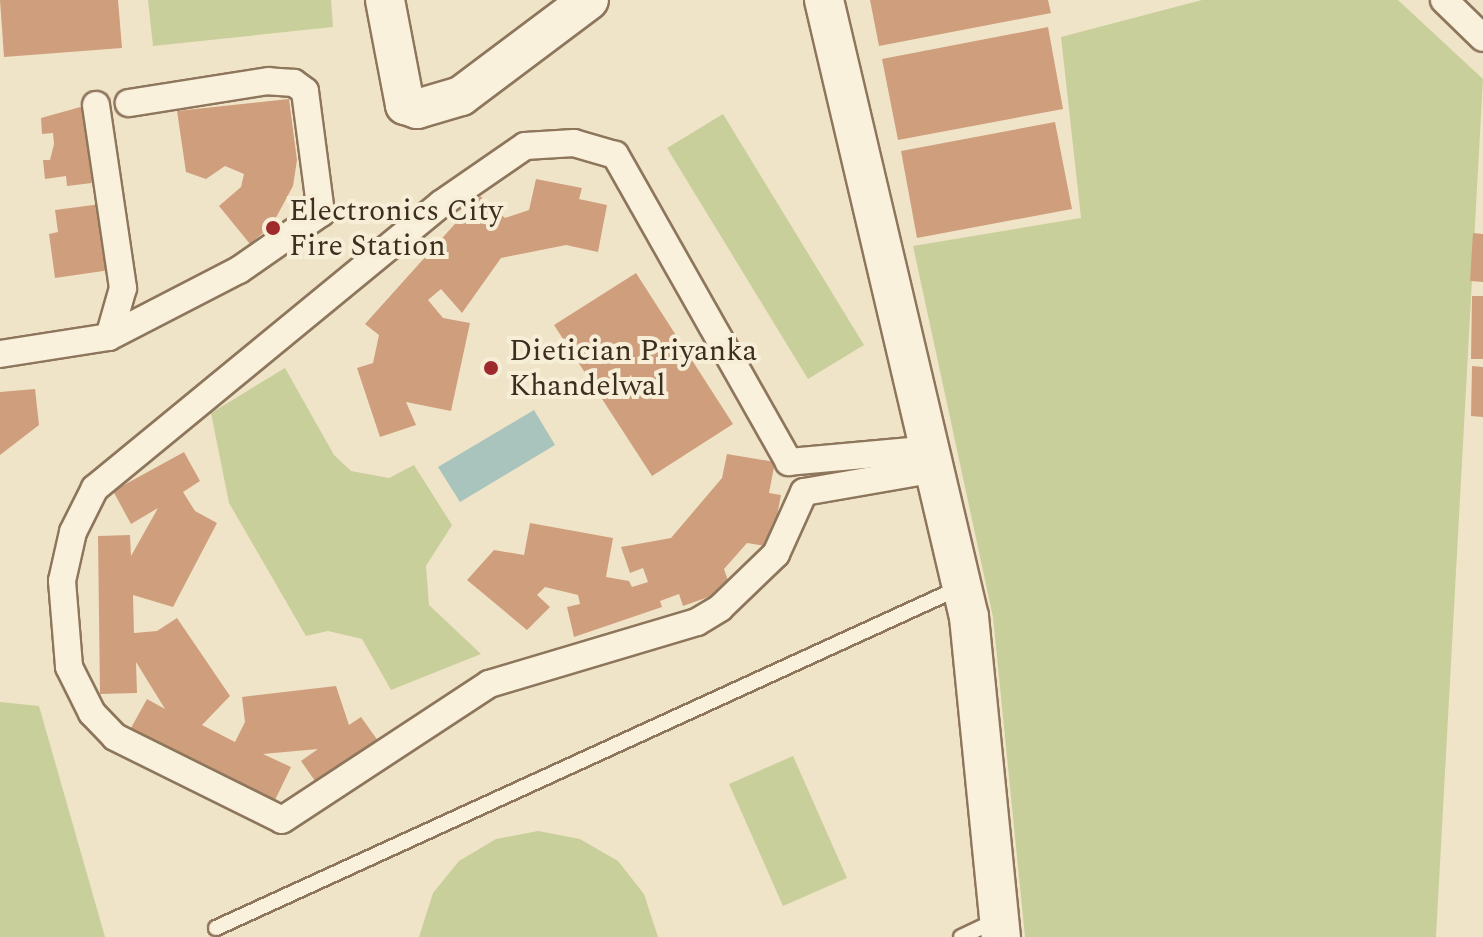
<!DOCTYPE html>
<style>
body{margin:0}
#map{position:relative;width:1483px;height:937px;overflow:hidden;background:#f0e4c8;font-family:Spectral,serif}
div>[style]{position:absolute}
.green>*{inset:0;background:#c9cf9b}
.water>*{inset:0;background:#a9c4bc}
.building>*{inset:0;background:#cf9f7d}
.roads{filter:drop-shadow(2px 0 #8d765c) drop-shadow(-2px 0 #8d765c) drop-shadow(0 2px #8d765c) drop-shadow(0 -2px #8d765c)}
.lane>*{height:14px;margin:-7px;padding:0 7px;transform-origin:7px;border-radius:7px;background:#faf1dc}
.street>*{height:26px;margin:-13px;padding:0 13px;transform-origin:13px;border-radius:13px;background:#faf1dc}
.secondary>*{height:38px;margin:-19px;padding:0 19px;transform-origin:19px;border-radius:19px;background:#faf1dc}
.dots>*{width:22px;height:22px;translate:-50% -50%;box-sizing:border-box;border:4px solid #f7eed8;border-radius:50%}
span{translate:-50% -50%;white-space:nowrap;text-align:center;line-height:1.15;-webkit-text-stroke:8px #f7eed8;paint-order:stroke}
.poi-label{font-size:30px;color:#3d2e20}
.left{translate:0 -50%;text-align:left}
</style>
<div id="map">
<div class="green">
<div style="clip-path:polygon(148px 0,331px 0,333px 27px,153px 46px)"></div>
<div style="clip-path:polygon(1202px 0,1398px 0,1483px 79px,1436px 937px,1025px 937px,993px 617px,913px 246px,1081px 218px,1061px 37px)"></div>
<div style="clip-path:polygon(723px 114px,864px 345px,808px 379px,667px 148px)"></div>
<div style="clip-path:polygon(285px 368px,334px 455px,351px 471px,389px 478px,414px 465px,452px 525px,426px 566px,429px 605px,481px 654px,391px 690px,362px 639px,328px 631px,306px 636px,229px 503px,211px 413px)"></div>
<div style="clip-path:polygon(0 702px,39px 706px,105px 937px,0 937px)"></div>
<div style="clip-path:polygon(793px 756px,847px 878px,783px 906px,729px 784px)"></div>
<div style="clip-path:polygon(538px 831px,580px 839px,618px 861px,644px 894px,658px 937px,419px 937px,433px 893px,459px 861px,496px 839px)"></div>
</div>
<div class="water">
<div style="clip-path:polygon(534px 410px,555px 445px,460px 502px,438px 467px)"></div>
</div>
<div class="building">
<div style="clip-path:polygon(0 0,118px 0,122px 48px,4px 57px)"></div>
<div style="clip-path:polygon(870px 0,1048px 0,1051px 13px,879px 46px)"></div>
<div style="clip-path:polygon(1048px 27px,1063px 109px,898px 140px,882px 59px)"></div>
<div style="clip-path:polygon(289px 99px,297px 160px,293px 186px,272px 225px,250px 244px,219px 206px,241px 187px,244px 174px,225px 166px,206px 179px,186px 172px,177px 111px)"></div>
<div style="clip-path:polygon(84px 106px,92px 183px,67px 186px,66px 176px,45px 179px,43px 160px,50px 160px,54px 144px,53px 133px,42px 134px,41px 118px)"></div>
<div style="clip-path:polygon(1055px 122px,1072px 209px,917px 238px,901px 151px)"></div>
<div style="clip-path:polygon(536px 179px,582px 188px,579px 199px,607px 205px,598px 252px,566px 245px,501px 258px,462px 313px,441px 289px,428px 300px,443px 318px,470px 323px,451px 411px,406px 402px,416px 425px,380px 437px,357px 368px,373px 363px,379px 335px,365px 324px,480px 196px,505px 218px,529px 210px)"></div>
<div style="clip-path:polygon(101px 204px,110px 270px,55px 278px,49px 234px,58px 232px,55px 210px)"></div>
<div style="clip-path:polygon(1473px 233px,1483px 234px,1483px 282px,1470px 281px)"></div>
<div style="clip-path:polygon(636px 273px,733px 424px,652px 476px,554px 325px)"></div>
<div style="clip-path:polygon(1472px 296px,1483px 296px,1483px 359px,1471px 359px)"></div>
<div style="clip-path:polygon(1472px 366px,1483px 367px,1483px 417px,1471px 416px)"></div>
<div style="clip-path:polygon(35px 389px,39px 425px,0 455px,0 392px)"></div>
<div style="clip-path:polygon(184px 452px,200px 481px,183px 492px,195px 511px,217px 523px,173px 607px,133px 595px,134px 633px,157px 631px,177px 618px,230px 696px,202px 725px,235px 742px,245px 722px,242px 697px,336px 686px,349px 725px,361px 717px,381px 745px,320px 788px,301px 761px,318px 749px,263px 754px,291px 767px,275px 800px,131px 728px,147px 699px,165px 709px,136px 662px,137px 693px,100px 694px,98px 536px,130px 535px,131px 556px,158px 508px,131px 524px,113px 491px)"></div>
<div style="clip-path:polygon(727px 454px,775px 462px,769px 493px,781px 495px,771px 547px,747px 543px,724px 569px,731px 589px,683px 606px,679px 594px,660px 601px,662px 607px,574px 637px,567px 607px,580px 604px,578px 595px,545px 587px,537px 595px,550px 607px,527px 630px,467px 580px,494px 550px,524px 555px,530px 523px,613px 538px,606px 577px,629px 581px,632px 587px,648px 582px,643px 568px,630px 573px,621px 547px,671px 538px,722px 478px)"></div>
</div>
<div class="roads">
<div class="lane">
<div style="left:216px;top:928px;width:819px;rotate:-24.59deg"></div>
<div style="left:961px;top:937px;width:42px;rotate:-25.3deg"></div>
</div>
<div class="street">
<div style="left:1444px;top:0;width:54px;rotate:44.3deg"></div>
<div style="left:109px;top:337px;width:146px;rotate:-27.3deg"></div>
<div style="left:239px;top:270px;width:100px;rotate:-34.8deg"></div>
<div style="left:321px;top:213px;width:123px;rotate:-97.5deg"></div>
<div style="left:305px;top:91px;width:14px;rotate:-144deg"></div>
<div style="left:294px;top:83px;width:26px;rotate:-176deg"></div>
<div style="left:268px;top:81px;width:141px;rotate:171deg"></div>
<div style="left:0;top:354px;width:110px;rotate:-8.9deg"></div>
<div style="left:109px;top:337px;width:51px;rotate:-74.1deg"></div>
<div style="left:123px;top:288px;width:185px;rotate:-98.4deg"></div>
<div style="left:931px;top:449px;width:143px;rotate:174.8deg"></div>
<div style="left:789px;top:462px;width:353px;rotate:-119.5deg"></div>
<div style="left:615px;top:155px;width:43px;rotate:-163.7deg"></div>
<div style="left:574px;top:143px;width:49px;rotate:176.5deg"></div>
<div style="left:525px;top:146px;width:102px;rotate:145.4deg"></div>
<div style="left:441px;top:204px;width:448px;rotate:140.6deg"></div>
<div style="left:95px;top:488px;width:49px;rotate:116.6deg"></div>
<div style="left:73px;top:532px;width:50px;rotate:102.7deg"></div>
<div style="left:62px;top:581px;width:86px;rotate:85.3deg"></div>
<div style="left:69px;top:667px;width:51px;rotate:63.4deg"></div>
<div style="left:92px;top:713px;width:33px;rotate:46deg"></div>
<div style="left:115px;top:737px;width:186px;rotate:26.4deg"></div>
<div style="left:282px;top:820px;width:248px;rotate:-33.3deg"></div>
<div style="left:489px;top:684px;width:217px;rotate:-16.6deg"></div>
<div style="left:697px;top:622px;width:27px;rotate:-31deg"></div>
<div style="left:720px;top:608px;width:78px;rotate:-44deg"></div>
<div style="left:776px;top:554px;width:68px;rotate:-65.7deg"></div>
<div style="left:804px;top:492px;width:134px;rotate:-9.9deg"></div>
</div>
<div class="secondary">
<div style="left:385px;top:0;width:107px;rotate:79.2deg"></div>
<div style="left:405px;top:105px;width:13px;rotate:18deg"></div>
<div style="left:417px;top:109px;width:46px;rotate:-16.5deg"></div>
<div style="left:461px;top:96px;width:160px;rotate:-36.9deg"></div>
<div style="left:824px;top:0;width:634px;rotate:76.78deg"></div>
<div style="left:969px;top:617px;width:322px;rotate:84.3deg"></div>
</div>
</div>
<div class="dots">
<div style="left:273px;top:228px;background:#9e2a2b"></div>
<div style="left:491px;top:368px;background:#9e2a2b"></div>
</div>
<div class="poi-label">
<span class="left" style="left:289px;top:228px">Electronics City<br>Fire Station</span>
<span class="left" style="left:509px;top:368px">Dietician Priyanka<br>Khandelwal</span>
</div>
</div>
